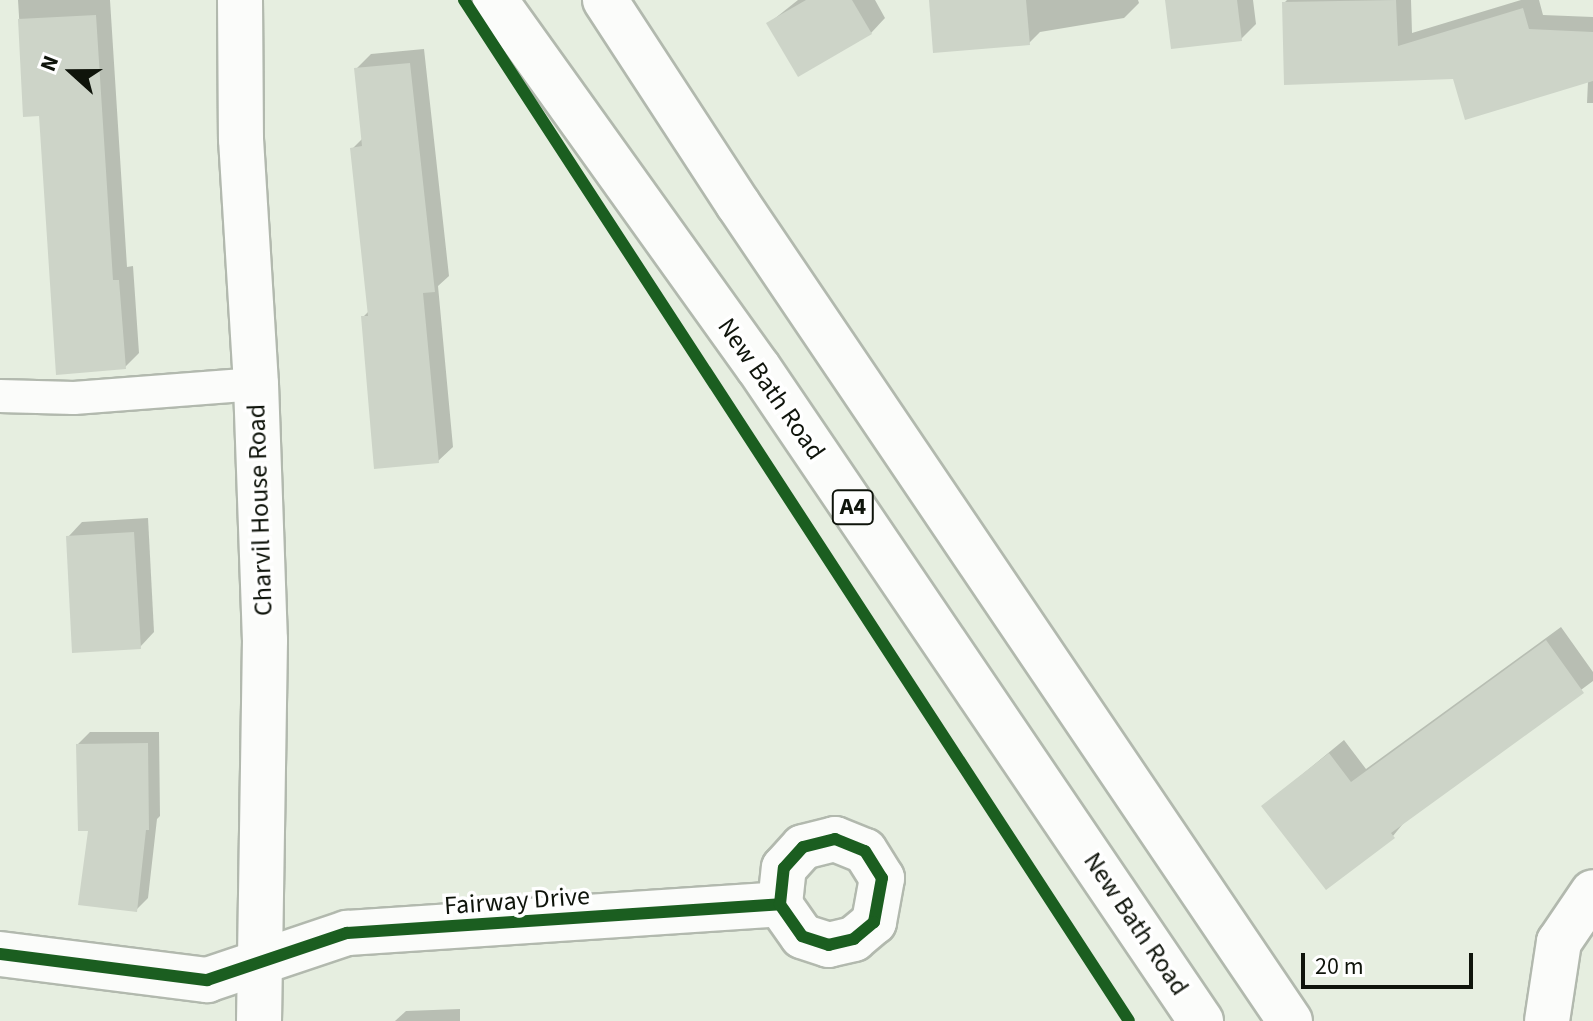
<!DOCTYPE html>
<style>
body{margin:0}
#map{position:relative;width:1593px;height:1021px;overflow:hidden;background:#e6eee0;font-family:"Source Sans 3",sans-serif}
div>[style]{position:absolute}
.shadow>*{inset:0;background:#0003}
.building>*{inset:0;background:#cdd4c8}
.roads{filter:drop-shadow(2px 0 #b2b9ae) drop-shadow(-2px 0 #b2b9ae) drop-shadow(0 2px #b2b9ae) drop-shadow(0 -2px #b2b9ae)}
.lane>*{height:32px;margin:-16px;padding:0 16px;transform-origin:16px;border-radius:16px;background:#fbfcfa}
.street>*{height:44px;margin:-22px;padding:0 22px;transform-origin:22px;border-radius:22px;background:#fbfcfa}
.primary>*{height:44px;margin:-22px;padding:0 22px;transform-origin:22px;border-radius:22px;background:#fbfcfa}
.cycleway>*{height:12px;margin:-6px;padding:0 6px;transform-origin:6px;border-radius:6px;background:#1b5e20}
span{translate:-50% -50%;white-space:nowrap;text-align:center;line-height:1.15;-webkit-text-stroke:7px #fff;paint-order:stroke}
.shield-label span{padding:2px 6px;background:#fff;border:2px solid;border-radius:6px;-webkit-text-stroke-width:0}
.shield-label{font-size:24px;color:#0f140b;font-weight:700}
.street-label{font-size:26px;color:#0f140b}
.north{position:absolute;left:32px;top:32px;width:80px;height:80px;-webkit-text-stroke:6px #fff;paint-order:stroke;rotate:291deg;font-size:22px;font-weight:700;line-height:32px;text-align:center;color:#0f140b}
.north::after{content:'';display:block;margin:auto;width:28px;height:36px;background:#0f140b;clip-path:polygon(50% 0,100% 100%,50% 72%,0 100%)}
.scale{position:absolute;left:1301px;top:953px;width:172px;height:36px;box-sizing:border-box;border:4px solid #0f140b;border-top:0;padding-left:10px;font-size:24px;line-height:28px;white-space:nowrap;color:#0f140b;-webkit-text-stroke:6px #fff;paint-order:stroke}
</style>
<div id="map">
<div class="shadow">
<div style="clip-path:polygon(18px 0,110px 0,127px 267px,133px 266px,139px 353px,125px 367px,41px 114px,25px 115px)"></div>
<div style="clip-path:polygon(798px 0,875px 0,885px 18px,871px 33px,769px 23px)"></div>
<div style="clip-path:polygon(931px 0,1138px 0,1139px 3px,1124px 18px,1040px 32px,1029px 43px)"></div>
<div style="clip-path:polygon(1167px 0,1253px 0,1256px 24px,1241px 39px)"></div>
<div style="clip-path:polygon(1287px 0,1411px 0,1412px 33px,1521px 0,1539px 0,1543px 15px,1593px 17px,1593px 103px,1587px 103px,1588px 81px,1454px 77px,1284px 3px)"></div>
<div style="clip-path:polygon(424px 49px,449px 276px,438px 286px,453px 447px,438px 461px,363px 317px,370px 310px,353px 148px,363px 138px,356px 69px,371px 54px)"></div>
<div style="clip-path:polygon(148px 518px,154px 632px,140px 647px,68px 537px,82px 522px)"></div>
<div style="clip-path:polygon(1561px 627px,1593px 672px,1593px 681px,1406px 820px,1393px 836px,1264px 806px,1344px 740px,1366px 769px)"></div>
<div style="clip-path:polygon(90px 732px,159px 732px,160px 816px,157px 819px,148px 898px,136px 910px,90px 829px,78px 744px)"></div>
<div style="clip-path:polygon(460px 1009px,460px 1021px,395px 1021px,406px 1011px)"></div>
</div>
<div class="building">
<div style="clip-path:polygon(806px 0,852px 0,872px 34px,798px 77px,766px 23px)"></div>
<div style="clip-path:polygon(929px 0,1026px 0,1030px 45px,933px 53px)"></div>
<div style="clip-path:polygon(1165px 0,1237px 0,1242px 41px,1171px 49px)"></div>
<div style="clip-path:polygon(1396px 0,1398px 46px,1523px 8px,1529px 29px,1593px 32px,1593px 81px,1465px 120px,1453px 79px,1284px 85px,1282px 2px)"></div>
<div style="clip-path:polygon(96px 15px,113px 280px,119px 280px,126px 369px,56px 375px,39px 116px,23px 117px,18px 19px)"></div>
<div style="clip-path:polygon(410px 63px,435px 292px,423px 293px,439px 463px,374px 469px,361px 316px,368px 316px,350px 148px,362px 146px,354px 68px)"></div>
<div style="clip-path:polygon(134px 532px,141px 649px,72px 653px,66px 536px)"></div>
<div style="clip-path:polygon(1546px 640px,1584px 693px,1391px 833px,1395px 838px,1326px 890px,1261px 806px,1329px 753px,1351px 782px)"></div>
<div style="clip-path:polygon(148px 743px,149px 830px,146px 830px,137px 912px,78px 905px,88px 831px,78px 831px,76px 744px)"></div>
</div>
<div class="roads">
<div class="lane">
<div style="left:0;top:396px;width:74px;rotate:1.5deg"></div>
<div style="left:74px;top:398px;width:183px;rotate:-4.4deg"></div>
</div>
<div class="street">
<div style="left:240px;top:0;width:139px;rotate:89.6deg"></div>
<div style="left:241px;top:139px;width:245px;rotate:86.5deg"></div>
<div style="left:256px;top:384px;width:256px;rotate:88deg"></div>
<div style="left:265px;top:640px;width:381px;rotate:90.9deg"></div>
<div style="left:0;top:954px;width:209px;rotate:7.2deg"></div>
<div style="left:207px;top:980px;width:148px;rotate:-18.6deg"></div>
<div style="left:347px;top:933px;width:434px;rotate:-3.8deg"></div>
<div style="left:780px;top:904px;width:36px;rotate:-84deg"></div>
<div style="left:784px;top:868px;width:28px;rotate:-48deg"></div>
<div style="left:803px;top:847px;width:33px;rotate:-14deg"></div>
<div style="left:835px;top:839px;width:32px;rotate:22deg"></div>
<div style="left:865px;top:851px;width:32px;rotate:58deg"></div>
<div style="left:882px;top:878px;width:45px;rotate:100.3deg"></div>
<div style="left:874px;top:922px;width:26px;rotate:140deg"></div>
<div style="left:854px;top:939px;width:26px;rotate:167deg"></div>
<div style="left:829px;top:945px;width:28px;rotate:-162deg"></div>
<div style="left:802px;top:936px;width:39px;rotate:-125deg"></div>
<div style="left:1547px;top:1021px;width:80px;rotate:-81.4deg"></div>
<div style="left:1559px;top:942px;width:60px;rotate:-55.8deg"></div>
</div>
<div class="primary">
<div style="left:495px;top:0;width:452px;rotate:54.4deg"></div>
<div style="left:758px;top:367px;width:790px;rotate:55.89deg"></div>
<div style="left:605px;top:0;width:244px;rotate:56.9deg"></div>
<div style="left:738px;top:204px;width:986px;rotate:55.96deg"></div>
</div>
</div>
<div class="cycleway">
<div style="left:464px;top:0;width:1218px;rotate:56.92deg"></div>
<div style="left:0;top:954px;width:209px;rotate:7.2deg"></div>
<div style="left:207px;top:980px;width:148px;rotate:-18.6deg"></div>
<div style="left:347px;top:933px;width:434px;rotate:-3.8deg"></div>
<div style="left:780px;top:904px;width:36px;rotate:-84deg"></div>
<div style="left:784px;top:868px;width:28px;rotate:-48deg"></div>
<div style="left:803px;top:847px;width:33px;rotate:-14deg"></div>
<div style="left:835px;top:839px;width:32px;rotate:22deg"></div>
<div style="left:865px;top:851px;width:32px;rotate:58deg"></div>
<div style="left:882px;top:878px;width:45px;rotate:100.3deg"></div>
<div style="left:874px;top:922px;width:26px;rotate:140deg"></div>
<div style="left:854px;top:939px;width:26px;rotate:167deg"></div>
<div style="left:829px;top:945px;width:28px;rotate:-162deg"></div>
<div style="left:802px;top:936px;width:39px;rotate:-125deg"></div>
</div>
<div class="shield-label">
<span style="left:853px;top:507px">A4</span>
</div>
<div class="street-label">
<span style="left:771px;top:389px;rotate:55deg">New Bath Road</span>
<span style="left:260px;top:510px;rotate:-92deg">Charvil House Road</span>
<span style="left:517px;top:901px;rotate:-4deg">Fairway Drive</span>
<span style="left:1136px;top:924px;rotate:56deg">New Bath Road</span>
</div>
<div class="north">N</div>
<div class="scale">20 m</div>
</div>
